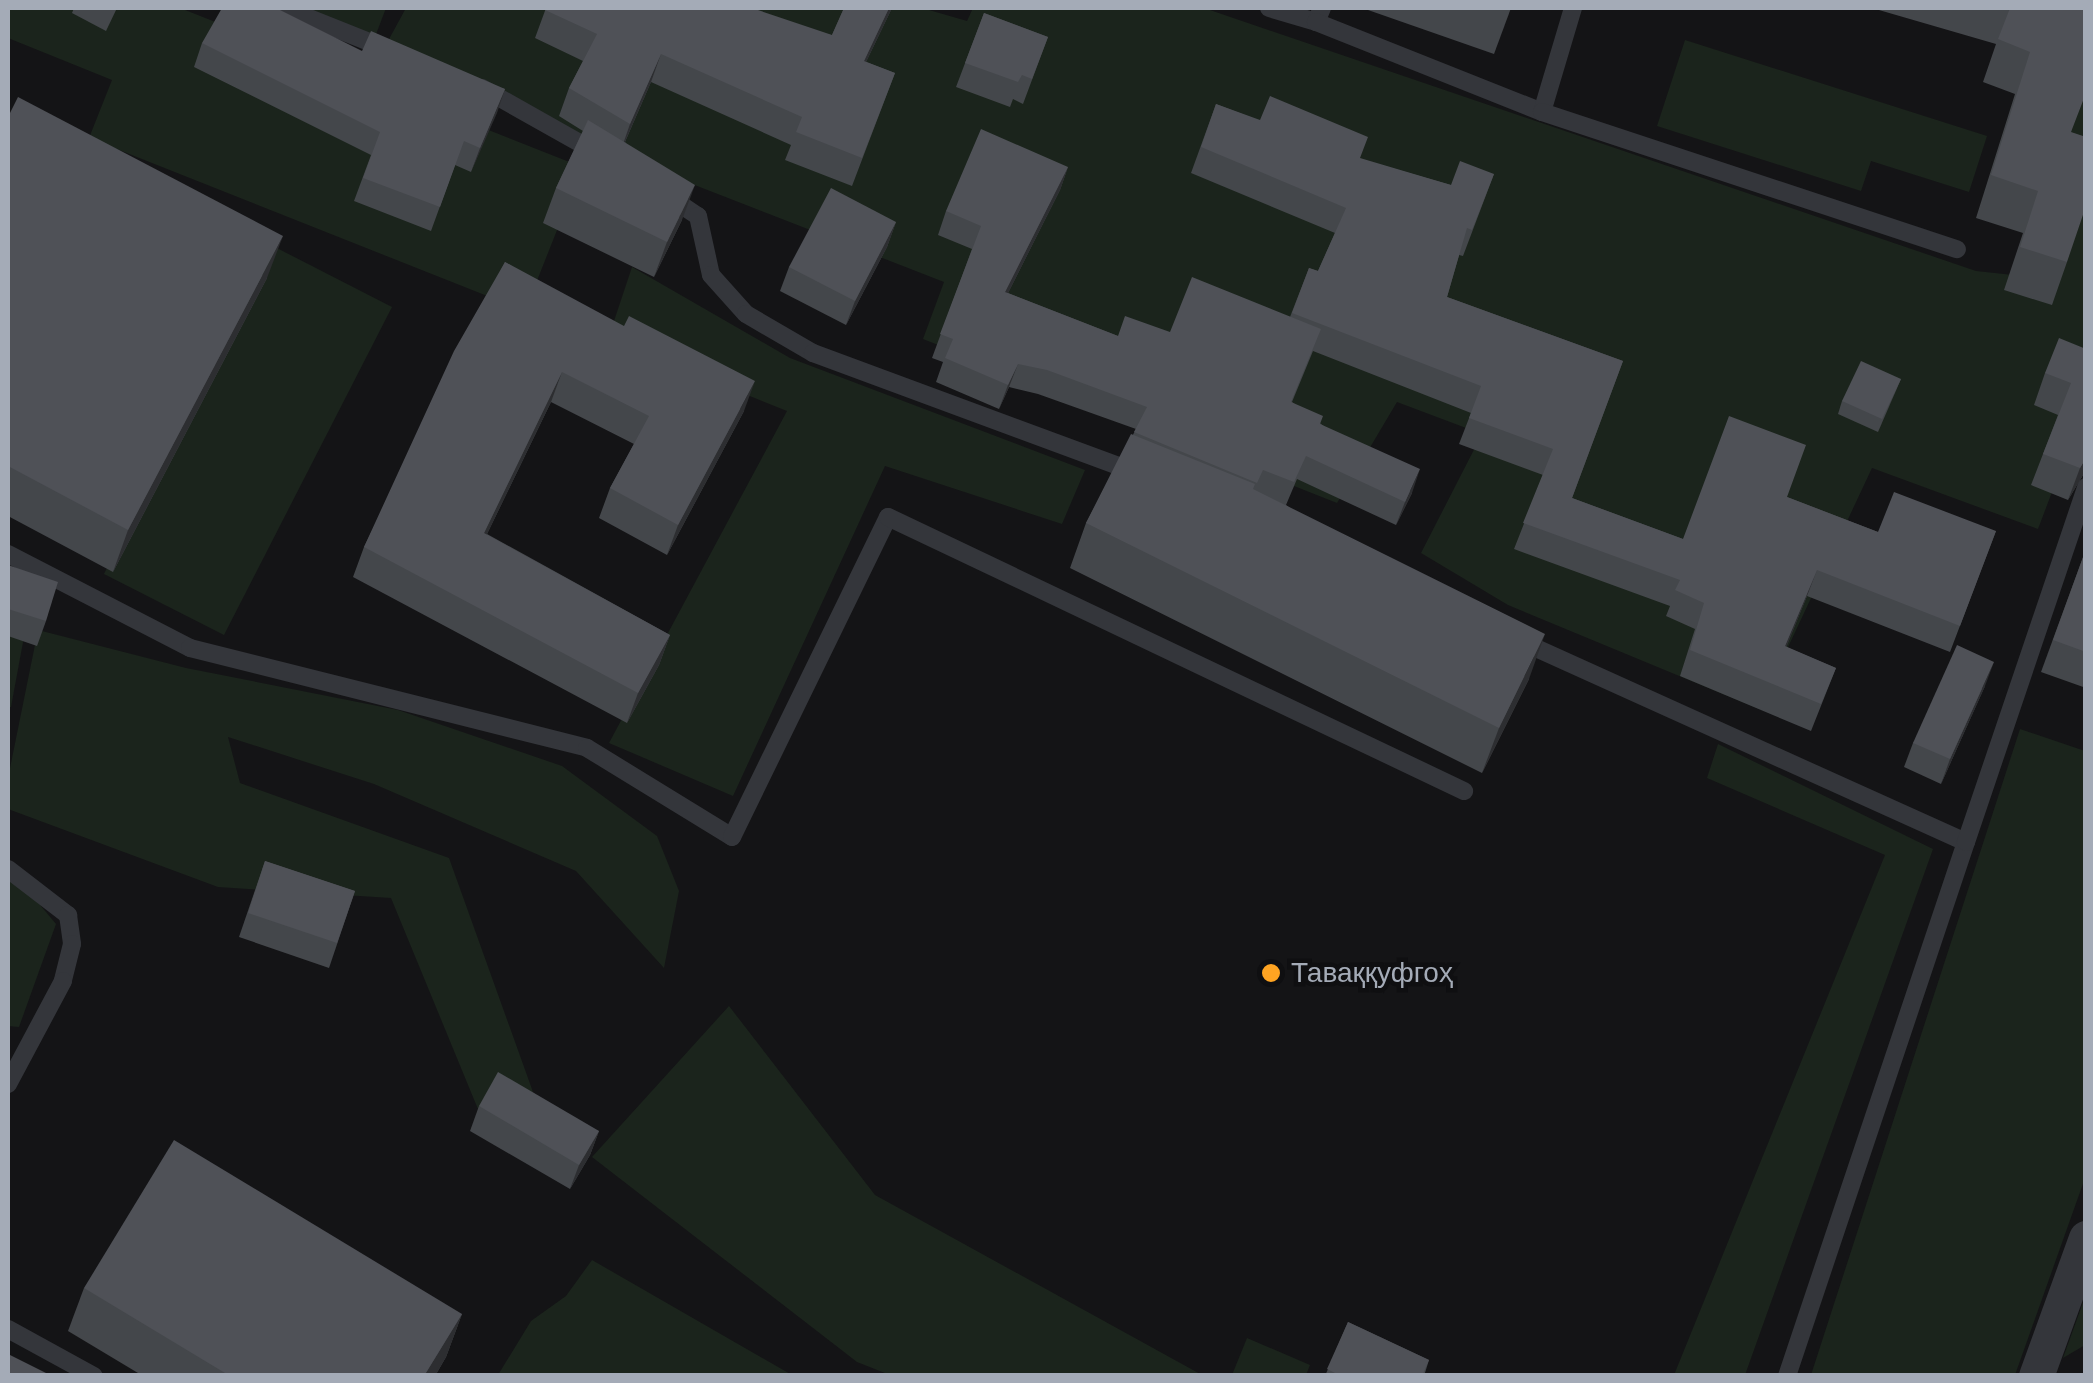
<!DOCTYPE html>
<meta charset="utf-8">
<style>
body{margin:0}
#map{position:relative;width:2093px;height:1383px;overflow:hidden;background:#141416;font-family:Arial,sans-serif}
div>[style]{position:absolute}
.green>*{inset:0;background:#1b241c}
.lane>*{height:18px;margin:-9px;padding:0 9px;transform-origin:9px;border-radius:9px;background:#34363b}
.street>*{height:35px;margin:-17.5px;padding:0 17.5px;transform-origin:17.5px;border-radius:17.5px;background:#34363b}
.wall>*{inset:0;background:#44474b}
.shaded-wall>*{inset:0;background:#2d2e31}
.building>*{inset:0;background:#4f5157}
.dots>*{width:28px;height:28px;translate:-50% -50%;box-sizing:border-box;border:5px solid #0f0f11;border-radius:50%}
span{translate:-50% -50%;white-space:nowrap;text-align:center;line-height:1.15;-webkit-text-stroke:9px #0f0f11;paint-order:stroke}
.poi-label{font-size:28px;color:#a4abb7}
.left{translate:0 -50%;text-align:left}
.frame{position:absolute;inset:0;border:10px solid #a4abb7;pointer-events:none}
</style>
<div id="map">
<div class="green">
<div style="clip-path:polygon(8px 8px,180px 8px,582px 167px,525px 311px,89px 138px,112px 80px,8px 38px)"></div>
<div style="clip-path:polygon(304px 8px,386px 8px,375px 37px)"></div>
<div style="clip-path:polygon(406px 8px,922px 8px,967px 21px,973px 8px,1204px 8px,1976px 271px,2042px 278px,2085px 40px,2085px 405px,2038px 529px,1872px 468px,1759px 709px,1508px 605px,1421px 553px,1482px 434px,1397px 402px,1337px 503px,923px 339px,944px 282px,597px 147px,388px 41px)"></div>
<div style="clip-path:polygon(1685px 40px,1987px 136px,1969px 192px,1871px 161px,1861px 191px,1657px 126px)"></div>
<div style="clip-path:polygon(271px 245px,392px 307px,224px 635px,104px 574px)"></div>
<div style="clip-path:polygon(632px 267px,790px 358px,1085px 470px,1062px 524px,885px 466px,733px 796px,609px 743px,787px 411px,608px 339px)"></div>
<div style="clip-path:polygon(8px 621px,26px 626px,11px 707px,8px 707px)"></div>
<div style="clip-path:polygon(38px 630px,186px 668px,398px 710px,562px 766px,657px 836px,679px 891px,664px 968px,576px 871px,374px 784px,228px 737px,240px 783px,449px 858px,533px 1092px,480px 1114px,391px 898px,218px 887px,8px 809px,8px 778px)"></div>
<div style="clip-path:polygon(2020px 729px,2085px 751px,2085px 1178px,2015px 1375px,1811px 1375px)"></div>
<div style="clip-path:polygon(1718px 744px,1933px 849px,1745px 1375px,1674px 1375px,1885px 855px,1707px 778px)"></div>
<div style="clip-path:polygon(8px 879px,25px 887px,56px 924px,19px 1027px,8px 1026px)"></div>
<div style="clip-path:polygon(729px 1006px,875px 1195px,1202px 1375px,890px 1375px,857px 1362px,592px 1157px)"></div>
<div style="clip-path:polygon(592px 1260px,792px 1375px,498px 1375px,531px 1321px,566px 1296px)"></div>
<div style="clip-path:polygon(2085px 1297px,2085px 1345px,2063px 1358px)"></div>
<div style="clip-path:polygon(1247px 1338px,1310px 1365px,1306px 1375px,1232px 1375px)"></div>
</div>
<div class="lane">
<div style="left:284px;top:8px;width:113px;rotate:21.8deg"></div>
<div style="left:1269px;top:8px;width:49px;rotate:16.6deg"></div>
<div style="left:1316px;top:22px;width:15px;rotate:-67deg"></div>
<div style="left:1316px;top:22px;width:243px;rotate:21.7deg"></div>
<div style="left:1542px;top:112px;width:109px;rotate:-73.4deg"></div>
<div style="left:482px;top:88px;width:134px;rotate:29.4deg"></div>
<div style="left:1542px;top:112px;width:437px;rotate:18.3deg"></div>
<div style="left:668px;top:196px;width:36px;rotate:34deg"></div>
<div style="left:698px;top:216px;width:60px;rotate:77.6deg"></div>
<div style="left:711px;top:275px;width:52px;rotate:48.1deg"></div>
<div style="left:746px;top:314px;width:78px;rotate:30.2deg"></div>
<div style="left:813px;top:353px;width:346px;rotate:20.3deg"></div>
<div style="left:8px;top:554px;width:205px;rotate:27.3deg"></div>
<div style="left:190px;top:648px;width:409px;rotate:14.1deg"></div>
<div style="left:587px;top:748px;width:170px;rotate:31.5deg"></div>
<div style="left:732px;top:837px;width:356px;rotate:-64deg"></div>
<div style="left:888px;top:517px;width:638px;rotate:25.44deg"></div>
<div style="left:1518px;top:640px;width:491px;rotate:24.3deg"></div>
<div style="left:1966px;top:842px;width:563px;rotate:108.53deg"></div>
<div style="left:1966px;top:842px;width:375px;rotate:-71.3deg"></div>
<div style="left:8px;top:869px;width:76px;rotate:37.5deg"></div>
<div style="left:68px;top:915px;width:29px;rotate:82deg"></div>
<div style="left:72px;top:944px;width:38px;rotate:104deg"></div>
<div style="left:63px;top:981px;width:117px;rotate:118.1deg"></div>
<div style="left:8px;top:1329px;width:98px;rotate:28.7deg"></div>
</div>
<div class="street">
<div style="left:2036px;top:1376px;width:147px;rotate:-70.1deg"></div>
</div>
<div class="wall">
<div style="clip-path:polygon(74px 8px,117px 8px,106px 31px,72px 13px)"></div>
<div style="clip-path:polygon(546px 8px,832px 35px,844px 8px,892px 8px,866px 62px,895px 73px,852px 186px,785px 160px,791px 145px,651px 82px,625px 142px,682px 220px,654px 277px,543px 223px,556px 188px,583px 131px,559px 116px,569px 88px,583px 61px,535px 38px)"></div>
<div style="clip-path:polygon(1369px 8px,1511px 8px,1494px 54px,1368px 10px)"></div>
<div style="clip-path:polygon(1872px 8px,2086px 8px,2071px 132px,2067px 262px,2052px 305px,2004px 290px,2023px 233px,1976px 218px,2015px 94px,1983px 82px,1996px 44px)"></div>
<div style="clip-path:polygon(984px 13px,1048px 37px,1023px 104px,1013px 99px,1010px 107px,956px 87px)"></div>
<div style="clip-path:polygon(202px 43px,362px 51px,505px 89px,471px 172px,455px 165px,431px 231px,354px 201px,371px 155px,194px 67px)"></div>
<div style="clip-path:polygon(1216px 104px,1360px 159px,1451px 185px,1494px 174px,1463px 256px,1459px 255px,1447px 297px,1623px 361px,1572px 498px,1683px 539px,1787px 497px,1878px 532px,1996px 531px,1950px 652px,1807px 596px,1786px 647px,1836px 668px,1811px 731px,1680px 676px,1695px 629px,1666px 616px,1670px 606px,1514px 549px,1543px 475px,1459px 444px,1471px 413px,1313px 351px,1292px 402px,1412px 493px,1396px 525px,1297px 479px,1286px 505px,1529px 679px,1482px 773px,1070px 568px,1086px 523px,1136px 429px,1038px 394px,1009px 387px,999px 409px,936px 382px,943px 362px,932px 358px,972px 249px,938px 235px,946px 211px,1068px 167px,1060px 190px,1008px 293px,1118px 336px,1170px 332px,1290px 317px,1309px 268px,1318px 271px,1335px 233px,1191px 173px)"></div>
<div style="clip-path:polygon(8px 117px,267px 278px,113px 572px,8px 516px)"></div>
<div style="clip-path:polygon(896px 222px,887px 247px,846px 325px,780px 291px,789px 267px)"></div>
<div style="clip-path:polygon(505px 262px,744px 411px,667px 555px,599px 518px,610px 488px,634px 444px,551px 402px,487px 534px,670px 635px,659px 665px,627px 723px,353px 577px,364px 547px)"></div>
<div style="clip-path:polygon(2086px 349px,2086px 477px,2083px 475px,2068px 500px,2031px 485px,2058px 415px,2034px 405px,2045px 373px)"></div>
<div style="clip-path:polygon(1901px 379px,1878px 432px,1838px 414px,1842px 401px)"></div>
<div style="clip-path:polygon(2086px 549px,2086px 688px,2041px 672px)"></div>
<div style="clip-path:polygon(8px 565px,46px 621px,37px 646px,8px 636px)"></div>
<div style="clip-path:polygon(1985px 686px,1941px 784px,1904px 767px,1913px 743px)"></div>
<div style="clip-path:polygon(265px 861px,355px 891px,329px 968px,239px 937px)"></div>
<div style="clip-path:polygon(479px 1106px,599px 1131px,590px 1155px,570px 1189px,470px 1131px)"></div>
<div style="clip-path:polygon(84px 1288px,462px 1314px,446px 1357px,435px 1376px,143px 1376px,68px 1331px)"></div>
<div style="clip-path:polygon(1348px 1322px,1429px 1360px,1424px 1376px,1325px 1376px)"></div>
</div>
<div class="shaded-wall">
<div style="clip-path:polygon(889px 8px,892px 8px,853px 89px,864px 61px)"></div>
<div style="clip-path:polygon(661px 54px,651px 82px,620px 153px,630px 124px)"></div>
<div style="clip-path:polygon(505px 89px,497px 113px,471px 172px,480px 148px)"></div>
<div style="clip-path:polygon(1068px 167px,1060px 190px,997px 315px,1005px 292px)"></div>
<div style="clip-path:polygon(695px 185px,682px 220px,654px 277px,667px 242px)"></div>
<div style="clip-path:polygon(896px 222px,887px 247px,846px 325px,855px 301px)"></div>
<div style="clip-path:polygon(283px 236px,267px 278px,113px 572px,128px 530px)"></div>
<div style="clip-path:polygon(1018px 364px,1009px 387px,999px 409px,1008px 385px)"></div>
<div style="clip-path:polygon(562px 372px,551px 402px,473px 563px,484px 533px)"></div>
<div style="clip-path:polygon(755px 381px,744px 411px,667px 555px,678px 525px)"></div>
<div style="clip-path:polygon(2086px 458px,2086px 467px,2083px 475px,2068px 500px,2080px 468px)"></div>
<div style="clip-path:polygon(1420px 469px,1412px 493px,1396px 525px,1405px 502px)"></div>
<div style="clip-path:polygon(1817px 570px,1807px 596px,1776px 673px,1785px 646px)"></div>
<div style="clip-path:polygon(1545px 634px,1529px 679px,1482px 773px,1499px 728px)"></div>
<div style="clip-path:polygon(670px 635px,659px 665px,627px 723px,638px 693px)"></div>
<div style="clip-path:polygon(1994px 662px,1985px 686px,1941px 784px,1950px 759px)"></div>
<div style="clip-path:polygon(599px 1131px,590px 1155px,570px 1189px,579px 1165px)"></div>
<div style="clip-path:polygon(462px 1314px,446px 1357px,435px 1376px,424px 1376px)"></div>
</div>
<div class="building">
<div style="clip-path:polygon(222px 8px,276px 8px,362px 51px,371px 31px,505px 89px,480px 148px,464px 141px,440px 207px,363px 178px,380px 132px,202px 43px)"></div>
<div style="clip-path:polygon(546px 8px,752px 8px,832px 35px,844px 8px,889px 8px,864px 61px,895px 73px,862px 158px,796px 132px,802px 117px,661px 54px,630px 124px,569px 88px,597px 34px,545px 10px)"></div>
<div style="clip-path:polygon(2010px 8px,2086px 8px,2086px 93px,2071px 132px,2086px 137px,2086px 206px,2067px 262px,2020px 247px,2038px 191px,1991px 175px,2030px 52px,1998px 39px)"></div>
<div style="clip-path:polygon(984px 13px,1048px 37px,1032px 79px,1022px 75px,1018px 82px,965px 63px)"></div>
<div style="clip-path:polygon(1270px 96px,1368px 137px,1360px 158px,1451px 185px,1460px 161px,1494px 174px,1472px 230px,1467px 228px,1447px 297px,1623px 361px,1572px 498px,1683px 539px,1729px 416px,1806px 445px,1787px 497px,1878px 532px,1894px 492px,1996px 531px,1960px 626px,1817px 570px,1785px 646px,1836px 668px,1821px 704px,1690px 650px,1704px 603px,1675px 590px,1680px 580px,1523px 523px,1553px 449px,1469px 418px,1481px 386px,1292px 313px,1309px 268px,1318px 271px,1346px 208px,1201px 147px,1216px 104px,1260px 120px)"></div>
<div style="clip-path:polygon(18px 97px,283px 236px,128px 530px,8px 466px,8px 117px)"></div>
<div style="clip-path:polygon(588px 120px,695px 185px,667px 242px,556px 188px)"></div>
<div style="clip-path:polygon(981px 129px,1068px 167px,1005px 292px,1118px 336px,1125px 316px,1170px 332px,1192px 277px,1321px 329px,1291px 402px,1323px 416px,1320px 424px,1420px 469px,1405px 502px,1306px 456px,1294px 482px,1263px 470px,1257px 483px,1134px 432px,1147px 407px,1047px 370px,1018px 364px,1008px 385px,945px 358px,953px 339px,940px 334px,981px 226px,946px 211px)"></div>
<div style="clip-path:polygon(831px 188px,896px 222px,855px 301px,789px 267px)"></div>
<div style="clip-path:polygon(505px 262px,624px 326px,629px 316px,755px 381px,678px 525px,610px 488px,649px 416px,562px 372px,484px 533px,670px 635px,638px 693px,364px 547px,454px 351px)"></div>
<div style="clip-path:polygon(2059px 338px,2086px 349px,2086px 458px,2080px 468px,2043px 454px,2071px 383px,2045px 373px)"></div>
<div style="clip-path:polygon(1861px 361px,1901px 379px,1882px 419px,1842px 401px)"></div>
<div style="clip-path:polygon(1131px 434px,1255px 484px,1253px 489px,1545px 634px,1499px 728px,1086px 523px)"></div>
<div style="clip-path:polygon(2086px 549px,2086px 652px,2053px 640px)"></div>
<div style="clip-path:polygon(8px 565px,58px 582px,46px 621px,8px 609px)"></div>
<div style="clip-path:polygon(1957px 645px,1994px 662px,1950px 759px,1913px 743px)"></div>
<div style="clip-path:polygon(265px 861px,355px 891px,337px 943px,248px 913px)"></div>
<div style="clip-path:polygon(498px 1072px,599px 1131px,579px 1165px,479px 1106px)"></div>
<div style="clip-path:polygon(174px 1140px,462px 1314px,424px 1376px,230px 1376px,84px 1288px)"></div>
<div style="clip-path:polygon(1348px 1322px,1429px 1360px,1422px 1376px,1341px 1376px,1327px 1369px)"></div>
<div style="clip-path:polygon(8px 1354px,52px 1376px,8px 1376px)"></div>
</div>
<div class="dots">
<div style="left:1271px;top:973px;background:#ffa422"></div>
</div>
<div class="poi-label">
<span class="left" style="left:1291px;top:973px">Таваққуфгоҳ</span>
</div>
<div class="frame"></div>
</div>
